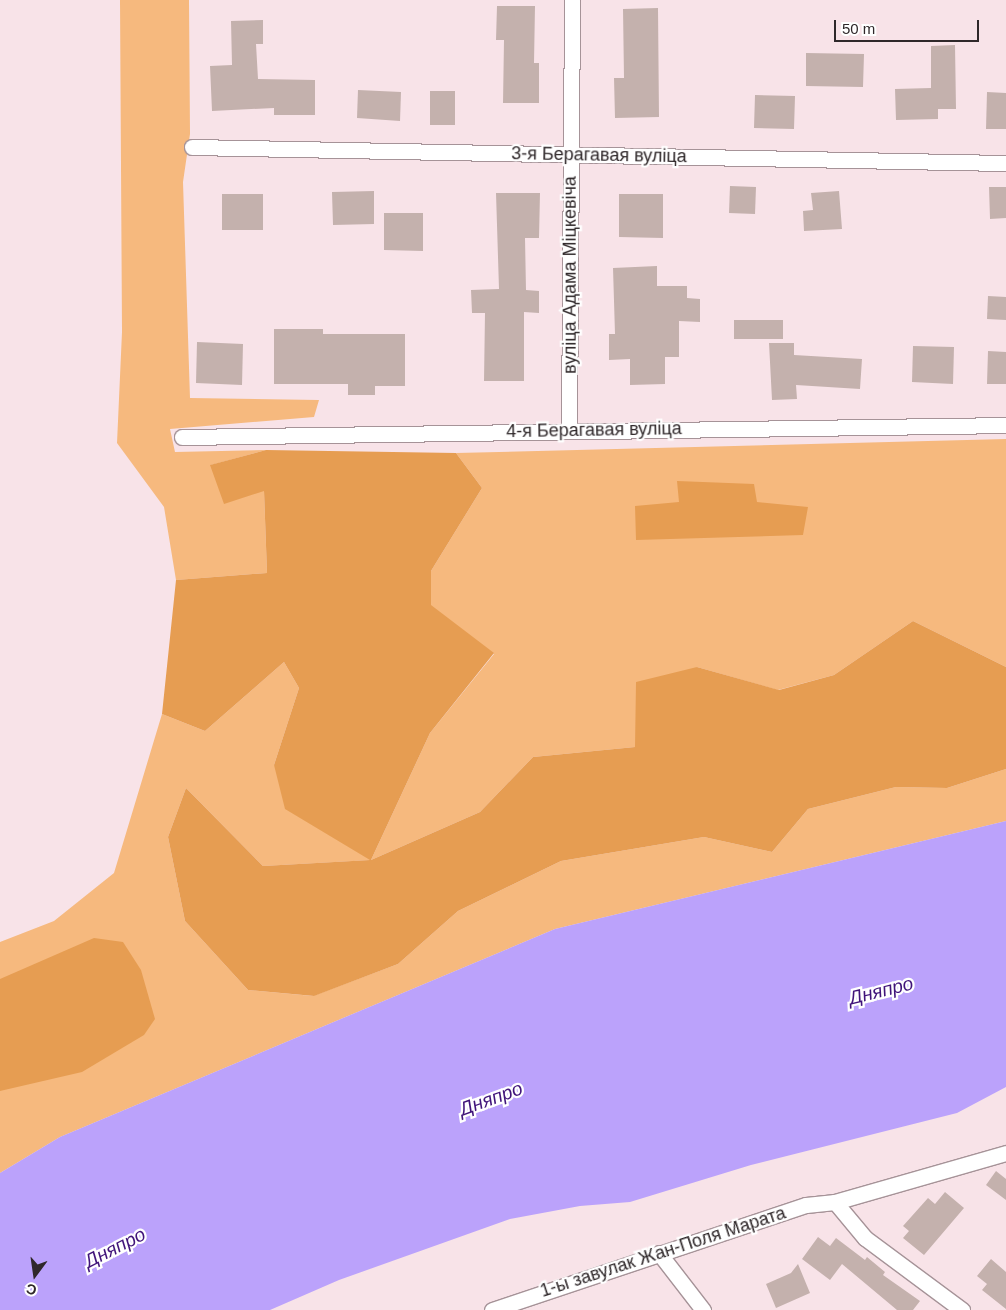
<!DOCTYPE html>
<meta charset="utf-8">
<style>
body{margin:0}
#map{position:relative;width:1006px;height:1310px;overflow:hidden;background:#f8e3e8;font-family:Helvetica,sans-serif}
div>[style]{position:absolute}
.green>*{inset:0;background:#f6b97e}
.forest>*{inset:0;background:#e69d52}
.water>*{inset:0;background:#bba2fb}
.building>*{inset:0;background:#c4b1ad}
.roads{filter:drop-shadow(1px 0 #a69398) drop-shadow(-1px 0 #a69398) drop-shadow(0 1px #a69398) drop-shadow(0 -1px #a69398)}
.minor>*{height:15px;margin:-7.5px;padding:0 7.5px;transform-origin:7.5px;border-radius:7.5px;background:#fff}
span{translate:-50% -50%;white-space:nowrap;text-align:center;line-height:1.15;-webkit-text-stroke:4.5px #fff;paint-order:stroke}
.street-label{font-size:18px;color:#2f282a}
.water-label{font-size:19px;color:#40147a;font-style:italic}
.north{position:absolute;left:10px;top:1250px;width:50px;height:50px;-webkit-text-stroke:4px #fff;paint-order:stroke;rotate:194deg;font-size:14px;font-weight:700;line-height:20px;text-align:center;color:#2f282a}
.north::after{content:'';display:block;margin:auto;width:18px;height:22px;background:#2f282a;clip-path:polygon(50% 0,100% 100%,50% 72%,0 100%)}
.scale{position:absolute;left:834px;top:20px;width:145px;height:22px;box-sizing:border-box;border:2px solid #2f282a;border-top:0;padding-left:6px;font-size:15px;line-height:18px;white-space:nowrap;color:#2f282a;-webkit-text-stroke:4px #fff;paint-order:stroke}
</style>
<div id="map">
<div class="green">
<div style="clip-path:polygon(120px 0,189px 0,190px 134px,183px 182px,190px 398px,319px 400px,314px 417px,170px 429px,175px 452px,266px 450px,211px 465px,264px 491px,267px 573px,176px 580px,164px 507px,117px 443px,122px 332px)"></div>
<div style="clip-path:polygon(1006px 439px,1006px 667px,913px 621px,834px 675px,778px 690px,697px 667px,635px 747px,533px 757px,480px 812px,371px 860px,263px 866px,186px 788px,168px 837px,185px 921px,248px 990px,313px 996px,398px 964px,458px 911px,561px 861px,704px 837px,772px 852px,808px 809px,896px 787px,947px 788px,1006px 769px,1006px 821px,555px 929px,60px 1137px,0 1173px,0 942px,54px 921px,114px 873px,162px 714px,205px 731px,284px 662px,299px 688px,274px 765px,371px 860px,430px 733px,494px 654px,431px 606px,431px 571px,482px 488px,456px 453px)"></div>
</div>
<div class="forest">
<div style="clip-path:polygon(266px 450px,456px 453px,482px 488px,431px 571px,431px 605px,494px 653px,430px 733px,371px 860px,480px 812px,533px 757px,635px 747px,636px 682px,697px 667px,779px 690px,834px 675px,913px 621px,1006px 667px,1006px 769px,947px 788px,896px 787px,808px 809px,772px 852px,704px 837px,561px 861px,458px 911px,398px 964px,314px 996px,248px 990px,185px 921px,168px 837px,186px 788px,263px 866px,370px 860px,285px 809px,274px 765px,299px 688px,284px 662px,205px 731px,162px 714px,176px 580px,267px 573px,264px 491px,224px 504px,210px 465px)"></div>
<div style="clip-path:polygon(677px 481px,754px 484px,757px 502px,808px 507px,803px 535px,636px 540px,635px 506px,679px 502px)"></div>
<div style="clip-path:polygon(94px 938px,123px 942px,141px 970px,155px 1019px,144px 1035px,82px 1072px,0 1091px,0 979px)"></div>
</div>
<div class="water">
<div style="clip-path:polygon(1006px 821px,1006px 1087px,957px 1113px,751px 1165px,630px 1202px,580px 1206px,510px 1219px,339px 1280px,270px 1310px,0 1310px,0 1173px,60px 1137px,555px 929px)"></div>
</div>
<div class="building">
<div style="clip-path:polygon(497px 6px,535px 6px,534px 63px,539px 63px,539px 103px,503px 103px,504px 40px,496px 40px)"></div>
<div style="clip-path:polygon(658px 8px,659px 117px,615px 118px,614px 78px,624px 78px,623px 9px)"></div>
<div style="clip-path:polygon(263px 20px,263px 44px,256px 44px,258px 79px,315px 80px,315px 115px,274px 115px,274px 108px,212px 111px,210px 66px,232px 65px,231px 21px)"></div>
<div style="clip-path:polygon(955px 45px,956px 109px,938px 109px,938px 119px,896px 120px,895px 89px,931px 88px,931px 46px)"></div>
<div style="clip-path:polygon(806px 53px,864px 54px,863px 87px,806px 86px)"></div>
<div style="clip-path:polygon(358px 90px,401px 92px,400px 121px,357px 118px)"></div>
<div style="clip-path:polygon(430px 91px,455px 91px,455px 125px,430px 125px)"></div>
<div style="clip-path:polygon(987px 92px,1006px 93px,1006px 129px,986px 129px)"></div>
<div style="clip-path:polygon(755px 95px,795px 96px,794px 129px,754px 128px)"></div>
<div style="clip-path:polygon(730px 186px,756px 187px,755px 214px,729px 213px)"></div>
<div style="clip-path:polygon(989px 187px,1006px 187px,1006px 218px,990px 219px)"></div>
<div style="clip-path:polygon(374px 191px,374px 224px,333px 225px,332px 192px)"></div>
<div style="clip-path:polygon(839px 191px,842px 229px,804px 231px,803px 211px,813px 210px,811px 193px)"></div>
<div style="clip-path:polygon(496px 193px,540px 193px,539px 238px,525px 238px,526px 290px,539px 291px,539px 313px,524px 312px,524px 381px,484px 381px,485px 313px,472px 313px,471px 290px,499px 289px)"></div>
<div style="clip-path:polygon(222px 194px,263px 194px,263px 230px,222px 230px)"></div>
<div style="clip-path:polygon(619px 194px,663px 194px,663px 238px,619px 237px)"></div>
<div style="clip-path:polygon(384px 213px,423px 213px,423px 251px,384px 250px)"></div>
<div style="clip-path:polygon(657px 266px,657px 286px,687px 286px,687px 298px,700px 299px,700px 322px,679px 321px,679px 357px,665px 357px,665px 384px,630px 385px,630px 359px,609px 360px,609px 334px,615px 334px,613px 268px)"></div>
<div style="clip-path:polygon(988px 296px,1006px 297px,1006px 320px,987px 319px)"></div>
<div style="clip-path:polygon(734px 320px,783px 320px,783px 339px,734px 339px)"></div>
<div style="clip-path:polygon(274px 329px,323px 329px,323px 334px,405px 334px,405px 386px,375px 386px,375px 395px,348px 395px,348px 384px,274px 384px)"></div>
<div style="clip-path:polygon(197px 342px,243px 344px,242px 385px,196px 383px)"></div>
<div style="clip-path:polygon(769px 343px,794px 343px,794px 355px,862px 359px,860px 389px,796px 385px,797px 399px,772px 400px)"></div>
<div style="clip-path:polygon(913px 346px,954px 347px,953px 384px,912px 382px)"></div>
<div style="clip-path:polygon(988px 351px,1006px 352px,1006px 384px,987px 384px)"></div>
<div style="clip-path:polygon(996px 1171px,1006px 1179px,1006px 1200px,986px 1185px)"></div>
<div style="clip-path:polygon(945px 1192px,964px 1208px,924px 1255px,903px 1238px,909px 1231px,903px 1226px,928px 1198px,935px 1204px)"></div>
<div style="clip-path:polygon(818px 1237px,830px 1246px,836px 1238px,865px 1260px,867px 1257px,885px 1272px,883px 1275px,920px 1301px,913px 1310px,897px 1310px,842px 1264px,830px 1280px,802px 1259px)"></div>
<div style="clip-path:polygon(991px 1259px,1006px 1272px,1006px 1309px,982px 1290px,987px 1284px,977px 1276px)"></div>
<div style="clip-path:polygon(798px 1264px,810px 1293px,776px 1308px,766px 1284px,791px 1273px)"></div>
</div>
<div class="roads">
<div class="minor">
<div style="left:192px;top:147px;width:814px;rotate:1.13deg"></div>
<div style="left:569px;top:430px;width:430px;rotate:-89.6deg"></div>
<div style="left:182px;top:437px;width:824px;rotate:-0.83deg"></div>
<div style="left:835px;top:1202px;width:47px;rotate:50.2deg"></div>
<div style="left:865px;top:1238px;width:121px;rotate:36.6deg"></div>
<div style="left:659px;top:1253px;width:72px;rotate:52.3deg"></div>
<div style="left:492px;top:1310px;width:331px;rotate:-18.5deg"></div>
<div style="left:806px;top:1205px;width:29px;rotate:-6deg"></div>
<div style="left:835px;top:1202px;width:178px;rotate:-16deg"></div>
</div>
</div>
<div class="street-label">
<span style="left:599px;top:155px;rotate:1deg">3-я Берагавая вуліца</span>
<span style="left:570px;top:275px;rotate:-90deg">вуліца Адама Міцкевіча</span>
<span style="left:594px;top:430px;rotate:-1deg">4-я Берагавая вуліца</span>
<span style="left:663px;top:1252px;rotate:-18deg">1-ы завулак Жан-Поля Марата</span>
</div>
<div class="water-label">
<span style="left:881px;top:991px;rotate:-14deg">Дняпро</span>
<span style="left:491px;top:1099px;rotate:-20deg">Дняпро</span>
<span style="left:115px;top:1248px;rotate:-27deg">Дняпро</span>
</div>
<div class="north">С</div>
<div class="scale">50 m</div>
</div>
